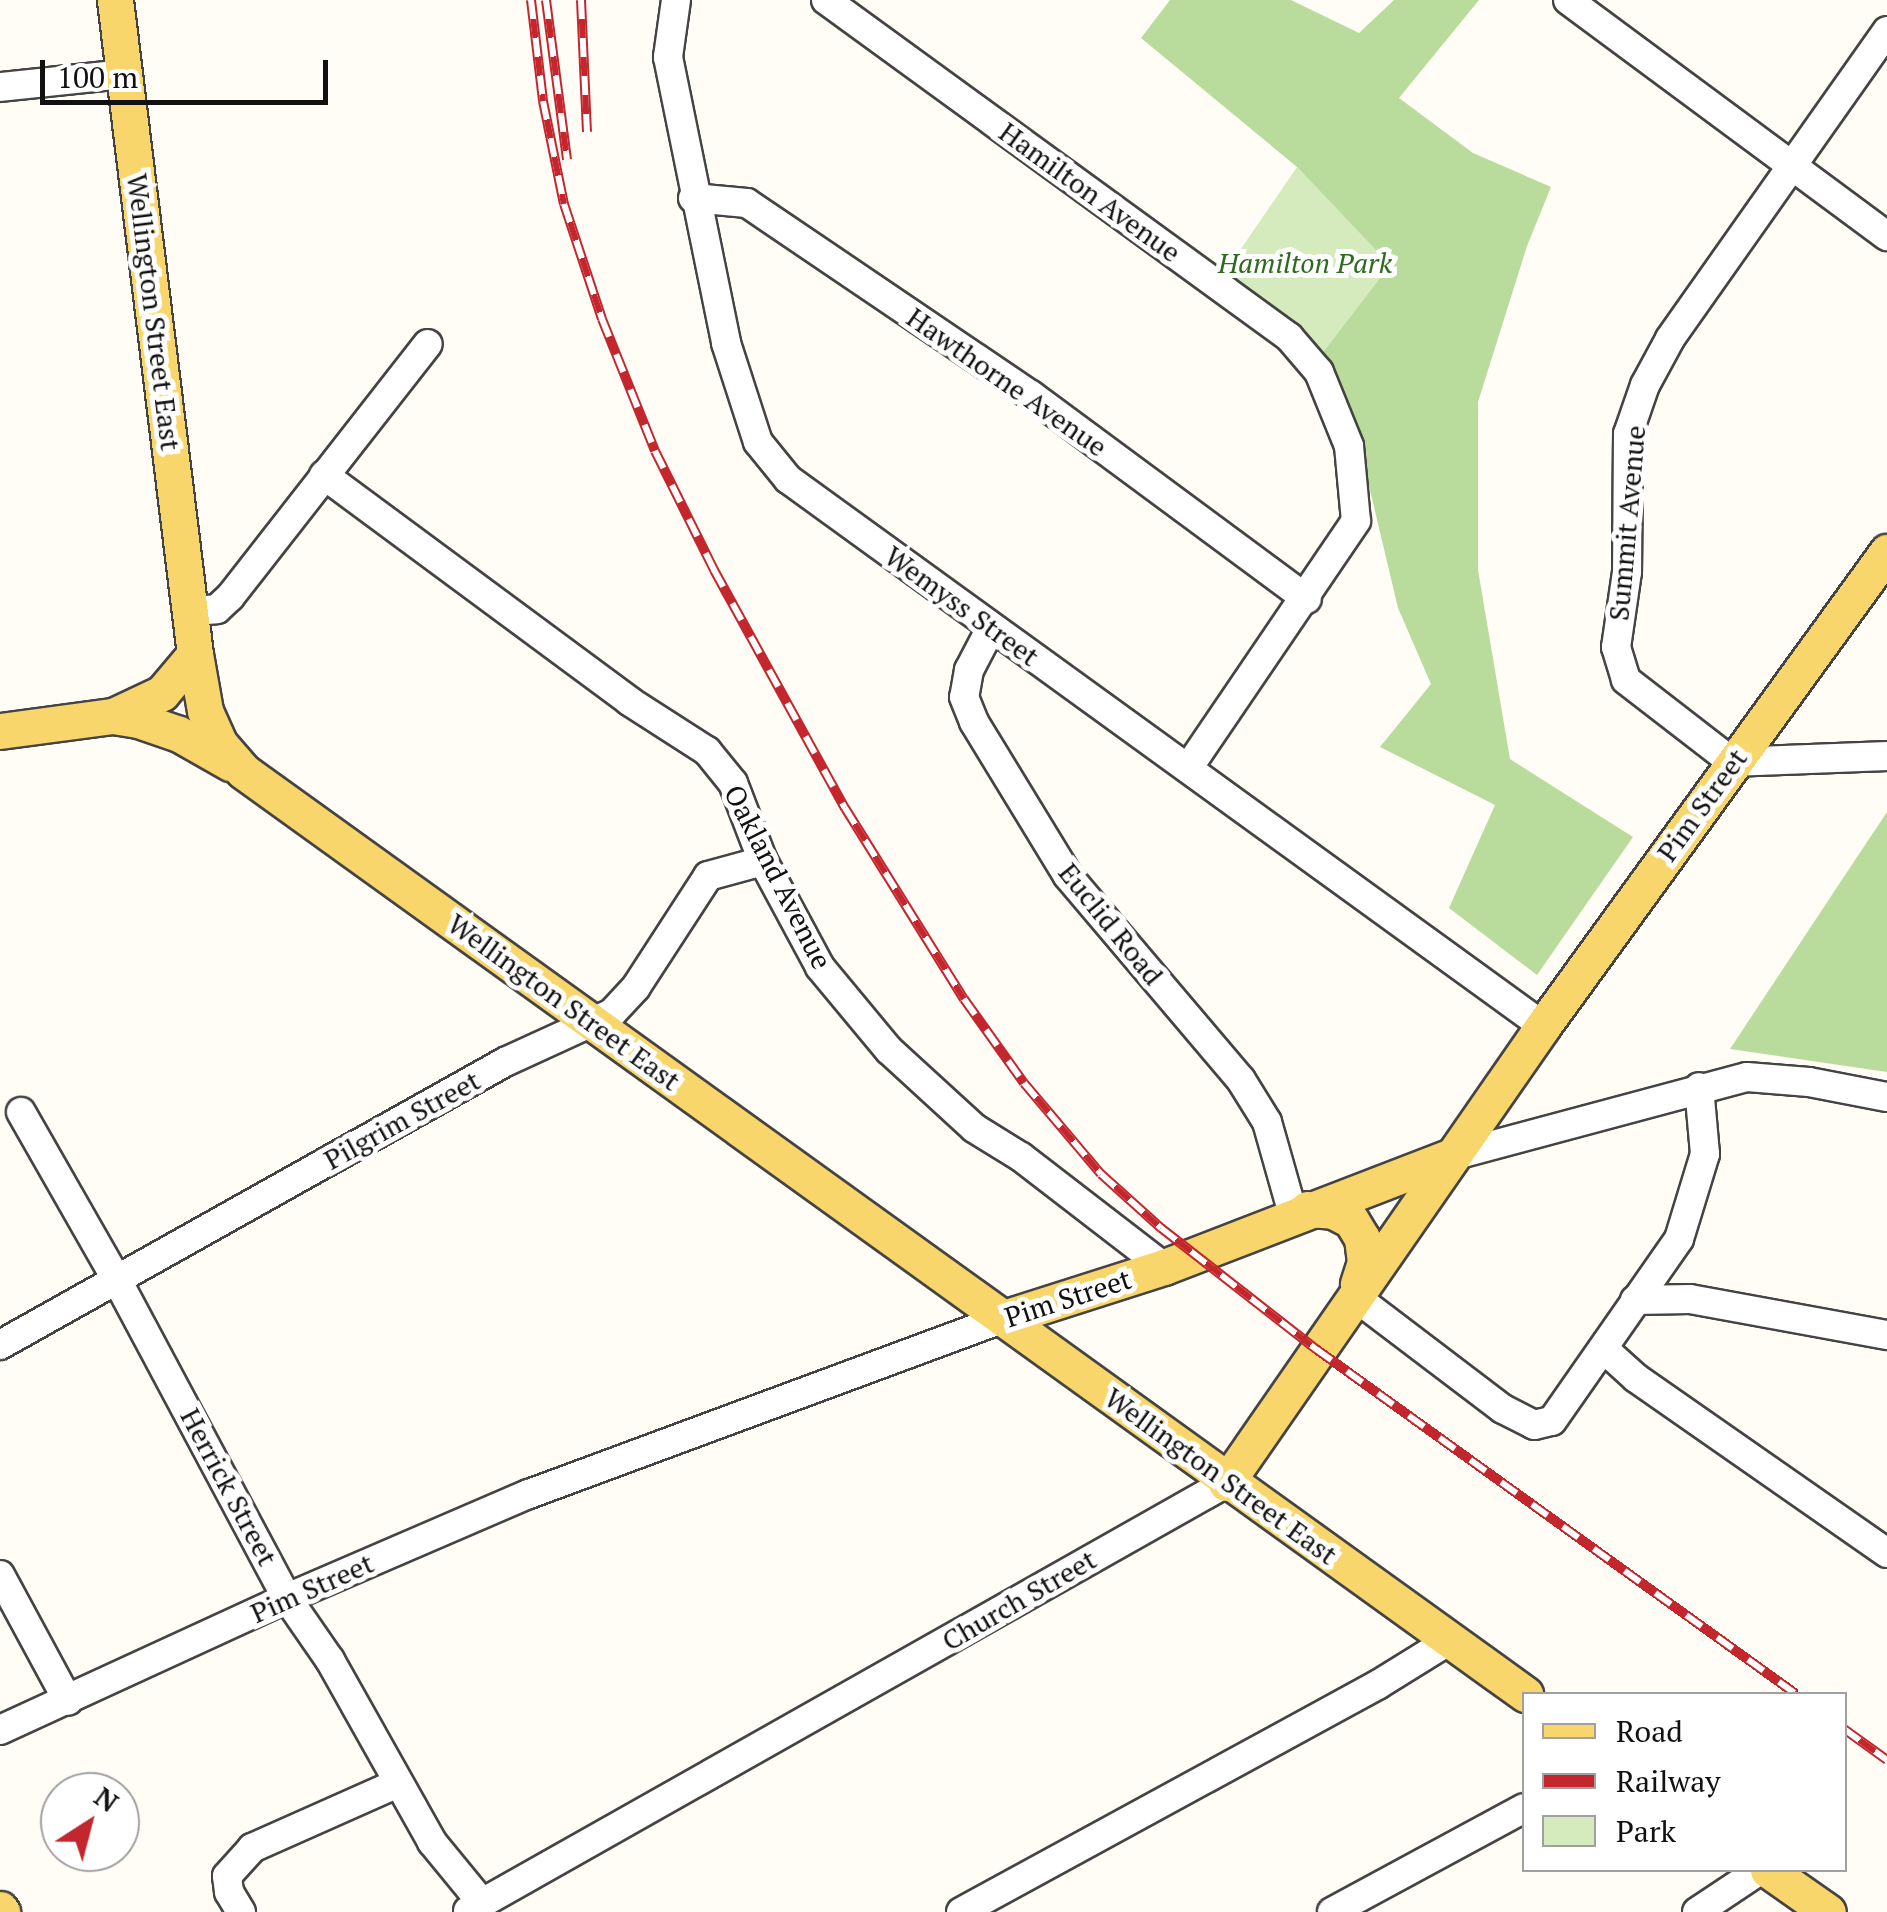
<!DOCTYPE html>
<style>
body{margin:0}
#map{position:relative;width:1887px;height:1912px;overflow:hidden;background:#fffdf5;font-family:"PT Serif",serif}
div>[style]{position:absolute}
.green>*{inset:0;background:#d5ebbd}
.forest>*{inset:0;background:#b9dc9c}
.roads{filter:drop-shadow(2px 0 #444) drop-shadow(-2px 0 #444) drop-shadow(0 2px #444) drop-shadow(0 -2px #444)}
.minor>*{height:28px;margin:-14px;padding:0 14px;transform-origin:14px;border-radius:14px;background:#fff}
.major>*{height:35px;margin:-17.5px;padding:0 17.5px;transform-origin:17.5px;border-radius:17.5px;background:#f9d66b}
.rail>*{height:10px;margin-top:-5px;transform-origin:0;background:repeating-linear-gradient(90deg,#fff 0 19px,#c4262e 0 38px);box-sizing:border-box;border-block:2px solid #c4262e}
span{translate:-50% -50%;white-space:nowrap;text-align:center;line-height:1.15;-webkit-text-stroke:10px #fff;paint-order:stroke}
.street-label{font-size:28px;color:#111}
.park-label{font-size:28px;color:#2f6b1f;font-style:italic}
.legend{position:absolute;left:1522px;top:1692px;width:325px;height:180px;box-sizing:border-box;background:#fff;border:2px solid #a0a0a0;margin:0;padding:12px 18px;list-style:none;font-size:30px;color:#111}
.legend li{display:flex;align-items:center;gap:20px;height:50px}
.legend b{width:50px;border:2px solid #a0a0a0}
.north{position:absolute;left:40px;top:1772px;width:100px;height:100px;box-sizing:border-box;background:#fff;border:2px solid #a0a0a0;border-radius:50%;rotate:36deg;font-size:28px;font-weight:700;line-height:40px;text-align:center;color:#111}
.north::after{content:'';display:block;margin:auto;width:35px;height:45px;background:#c4262e;clip-path:polygon(50% 0,100% 100%,50% 72%,0 100%)}
.scale{position:absolute;left:40px;top:60px;width:288px;height:45px;box-sizing:border-box;border:5px solid #111;border-top:0;padding-left:12px;font-size:30px;line-height:35px;white-space:nowrap;color:#111;-webkit-text-stroke:8px #fff;paint-order:stroke}
</style>
<div id="map">
<div class="green">
<div style="clip-path:polygon(1297px 167px,1390px 265px,1320px 356px,1223px 275px)"></div>
</div>
<div class="forest">
<div style="clip-path:polygon(1170px 0,1291px 0,1359px 33px,1394px 0,1479px 0,1399px 98px,1473px 153px,1551px 187px,1527px 246px,1478px 402px,1478px 570px,1510px 759px,1633px 837px,1537px 975px,1449px 908px,1495px 805px,1380px 747px,1431px 684px,1398px 608px,1370px 490px,1320px 356px,1390px 265px,1297px 167px,1141px 38px)"></div>
<div style="clip-path:polygon(1887px 812px,1887px 1072px,1730px 1049px,1855px 860px)"></div>
</div>
<div class="roads">
<div class="minor">
<div style="left:676px;top:0;width:58px;rotate:98deg"></div>
<div style="left:668px;top:57px;width:292px;rotate:78.5deg"></div>
<div style="left:726px;top:343px;width:104px;rotate:72.1deg"></div>
<div style="left:758px;top:442px;width:48px;rotate:51deg"></div>
<div style="left:788px;top:479px;width:932px;rotate:35.92deg"></div>
<div style="left:826px;top:0;width:573px;rotate:36.05deg"></div>
<div style="left:1289px;top:337px;width:46px;rotate:49.4deg"></div>
<div style="left:1319px;top:372px;width:80px;rotate:67.9deg"></div>
<div style="left:1349px;top:446px;width:75px;rotate:84.7deg"></div>
<div style="left:1356px;top:521px;width:299px;rotate:124.2deg"></div>
<div style="left:1568px;top:0;width:397px;rotate:36.5deg"></div>
<div style="left:1887px;top:31px;width:377px;rotate:125.2deg"></div>
<div style="left:1670px;top:339px;width:52px;rotate:118.5deg"></div>
<div style="left:1645px;top:385px;width:52px;rotate:109.1deg"></div>
<div style="left:1628px;top:434px;width:138px;rotate:90.4deg"></div>
<div style="left:1627px;top:572px;width:76px;rotate:98.3deg"></div>
<div style="left:1616px;top:647px;width:34px;rotate:73deg"></div>
<div style="left:1626px;top:680px;width:134px;rotate:37.7deg"></div>
<div style="left:1732px;top:762px;width:155px;rotate:-2.2deg"></div>
<div style="left:0;top:87px;width:124px;rotate:-6deg"></div>
<div style="left:693px;top:198px;width:54px;rotate:5.3deg"></div>
<div style="left:747px;top:203px;width:343px;rotate:34.1deg"></div>
<div style="left:1031px;top:395px;width:343px;rotate:36.5deg"></div>
<div style="left:324px;top:475px;width:380px;rotate:36.5deg"></div>
<div style="left:629px;top:701px;width:93px;rotate:32.7deg"></div>
<div style="left:707px;top:751px;width:41px;rotate:50.9deg"></div>
<div style="left:733px;top:783px;width:84px;rotate:69deg"></div>
<div style="left:763px;top:861px;width:120px;rotate:61.7deg"></div>
<div style="left:820px;top:967px;width:108px;rotate:50.3deg"></div>
<div style="left:889px;top:1050px;width:115px;rotate:42.5deg"></div>
<div style="left:974px;top:1128px;width:55px;rotate:31.7deg"></div>
<div style="left:1021px;top:1157px;width:180px;rotate:37.6deg"></div>
<div style="left:191px;top:611px;width:26px;rotate:-4deg"></div>
<div style="left:217px;top:609px;width:18px;rotate:-43deg"></div>
<div style="left:230px;top:597px;width:321px;rotate:-52deg"></div>
<div style="left:991px;top:628px;width:47px;rotate:117.6deg"></div>
<div style="left:969px;top:670px;width:27px;rotate:100deg"></div>
<div style="left:964px;top:697px;width:27px;rotate:68deg"></div>
<div style="left:974px;top:722px;width:180px;rotate:58.6deg"></div>
<div style="left:1068px;top:876px;width:267px;rotate:49.7deg"></div>
<div style="left:1241px;top:1080px;width:49px;rotate:58.2deg"></div>
<div style="left:1267px;top:1122px;width:96px;rotate:74.2deg"></div>
<div style="left:21px;top:1112px;width:193px;rotate:60.3deg"></div>
<div style="left:117px;top:1280px;width:361px;rotate:61.9deg"></div>
<div style="left:287px;top:1598px;width:75px;rotate:55.3deg"></div>
<div style="left:330px;top:1660px;width:209px;rotate:60.7deg"></div>
<div style="left:432px;top:1842px;width:80px;rotate:50.6deg"></div>
<div style="left:1452px;top:1156px;width:305px;rotate:-15deg"></div>
<div style="left:1747px;top:1077px;width:62px;rotate:4.6deg"></div>
<div style="left:1809px;top:1082px;width:79px;rotate:10.9deg"></div>
<div style="left:1354px;top:1296px;width:187px;rotate:37.2deg"></div>
<div style="left:1503px;top:1409px;width:35px;rotate:27deg"></div>
<div style="left:1534px;top:1425px;width:18px;rotate:-13deg"></div>
<div style="left:1552px;top:1421px;width:222px;rotate:-55.1deg"></div>
<div style="left:1679px;top:1239px;width:89px;rotate:-73deg"></div>
<div style="left:1705px;top:1154px;width:67px;rotate:-95.1deg"></div>
<div style="left:1635px;top:1300px;width:55px;rotate:-1deg"></div>
<div style="left:1690px;top:1299px;width:200px;rotate:10.4deg"></div>
<div style="left:0;top:1345px;width:579px;rotate:-29.27deg"></div>
<div style="left:505px;top:1062px;width:118px;rotate:-24.6deg"></div>
<div style="left:612px;top:1013px;width:35px;rotate:-47deg"></div>
<div style="left:636px;top:987px;width:132px;rotate:-57deg"></div>
<div style="left:708px;top:876px;width:57px;rotate:-15.3deg"></div>
<div style="left:1604px;top:1349px;width:43px;rotate:42.2deg"></div>
<div style="left:1636px;top:1378px;width:306px;rotate:34.9deg"></div>
<div style="left:0;top:1575px;width:143px;rotate:61.6deg"></div>
<div style="left:0;top:1730px;width:316px;rotate:-24.7deg"></div>
<div style="left:287px;top:1598px;width:263px;rotate:-23.3deg"></div>
<div style="left:529px;top:1494px;width:510px;rotate:-20.32deg"></div>
<div style="left:468px;top:1911px;width:870px;rotate:-29.45deg"></div>
<div style="left:241px;top:1912px;width:23px;rotate:-121deg"></div>
<div style="left:229px;top:1892px;width:16px;rotate:-97deg"></div>
<div style="left:227px;top:1876px;width:38px;rotate:-48deg"></div>
<div style="left:252px;top:1848px;width:160px;rotate:-24deg"></div>
<div style="left:961px;top:1912px;width:476px;rotate:-28.6deg"></div>
<div style="left:1379px;top:1684px;width:84px;rotate:-31.8deg"></div>
<div style="left:1332px;top:1912px;width:218px;rotate:-28.4deg"></div>
<div style="left:1697px;top:1912px;width:76px;rotate:-33.7deg"></div>
</div>
<div class="major">
<div style="left:115px;top:0;width:659px;rotate:83.03deg"></div>
<div style="left:195px;top:654px;width:58px;rotate:80deg"></div>
<div style="left:205px;top:711px;width:35px;rotate:66deg"></div>
<div style="left:219px;top:743px;width:37px;rotate:49deg"></div>
<div style="left:243px;top:771px;width:1580px;rotate:35.75deg"></div>
<div style="left:113px;top:716px;width:54px;rotate:-25.1deg"></div>
<div style="left:162px;top:693px;width:51px;rotate:-49.8deg"></div>
<div style="left:0;top:731px;width:114px;rotate:-7.6deg"></div>
<div style="left:113px;top:716px;width:25px;rotate:9deg"></div>
<div style="left:138px;top:720px;width:43px;rotate:18.9deg"></div>
<div style="left:179px;top:734px;width:59px;rotate:29.6deg"></div>
<div style="left:1307px;top:1209px;width:26px;rotate:4deg"></div>
<div style="left:1333px;top:1211px;width:20px;rotate:27deg"></div>
<div style="left:1351px;top:1220px;width:21px;rotate:59deg"></div>
<div style="left:1362px;top:1238px;width:24px;rotate:83deg"></div>
<div style="left:1365px;top:1262px;width:23px;rotate:108deg"></div>
<div style="left:1007px;top:1317px;width:165px;rotate:-17.7deg"></div>
<div style="left:1164px;top:1267px;width:309px;rotate:-21.1deg"></div>
<div style="left:1226px;top:1483px;width:556px;rotate:-55.25deg"></div>
<div style="left:1543px;top:1026px;width:586px;rotate:-54.03deg"></div>
<div style="left:1768px;top:1870px;width:73px;rotate:35deg"></div>
<div style="left:0;top:1909px;width:4px;rotate:56deg"></div>
</div>
</div>
<div class="rail">
<div style="left:531px;top:0;width:102px;rotate:83.2deg"></div>
<div style="left:543px;top:101px;width:105px;rotate:78.5deg"></div>
<div style="left:564px;top:204px;width:121px;rotate:71.7deg"></div>
<div style="left:602px;top:319px;width:142px;rotate:68.1deg"></div>
<div style="left:655px;top:451px;width:133px;rotate:63.6deg"></div>
<div style="left:714px;top:570px;width:272px;rotate:61.2deg"></div>
<div style="left:845px;top:808px;width:225px;rotate:58.1deg"></div>
<div style="left:964px;top:999px;width:103px;rotate:54.5deg"></div>
<div style="left:1024px;top:1083px;width:119px;rotate:49.8deg"></div>
<div style="left:1101px;top:1174px;width:81px;rotate:42deg"></div>
<div style="left:1161px;top:1228px;width:197px;rotate:38deg"></div>
<div style="left:1316px;top:1349px;width:591px;rotate:35.71deg"></div>
<div style="left:546px;top:0;width:161px;rotate:82.5deg"></div>
<div style="left:581px;top:0;width:132px;rotate:87.4deg"></div>
<div style="left:1844px;top:1729px;width:53px;rotate:35.8deg"></div>
</div>
<div class="street-label">
<span style="left:1090px;top:192px;rotate:36deg">Hamilton Avenue</span>
<span style="left:154px;top:312px;rotate:83deg">Wellington Street East</span>
<span style="left:1007px;top:382px;rotate:35deg">Hawthorne Avenue</span>
<span style="left:1627px;top:523px;rotate:-85deg">Summit Avenue</span>
<span style="left:962px;top:606px;rotate:36deg">Wemyss Street</span>
<span style="left:1702px;top:805px;rotate:-54deg">Pim Street</span>
<span style="left:778px;top:877px;rotate:63deg">Oakland Avenue</span>
<span style="left:1111px;top:924px;rotate:51deg">Euclid Road</span>
<span style="left:564px;top:1002px;rotate:36deg">Wellington Street East</span>
<span style="left:402px;top:1120px;rotate:-29deg">Pilgrim Street</span>
<span style="left:1068px;top:1298px;rotate:-18deg">Pim Street</span>
<span style="left:1221px;top:1476px;rotate:36deg">Wellington Street East</span>
<span style="left:229px;top:1487px;rotate:62deg">Herrick Street</span>
<span style="left:312px;top:1588px;rotate:-24deg">Pim Street</span>
<span style="left:1019px;top:1600px;rotate:-30deg">Church Street</span>
</div>
<div class="park-label">
<span style="left:1305px;top:263px">Hamilton Park</span>
</div>
<ul class="legend">
<li><b style="height:12px;background:#f9d66b"></b>Road</li>
<li><b style="height:12px;background:#c4262e"></b>Railway</li>
<li><b style="height:28px;background:#d5ebbd"></b>Park</li>
</ul>
<div class="north">N</div>
<div class="scale">100 m</div>
</div>
